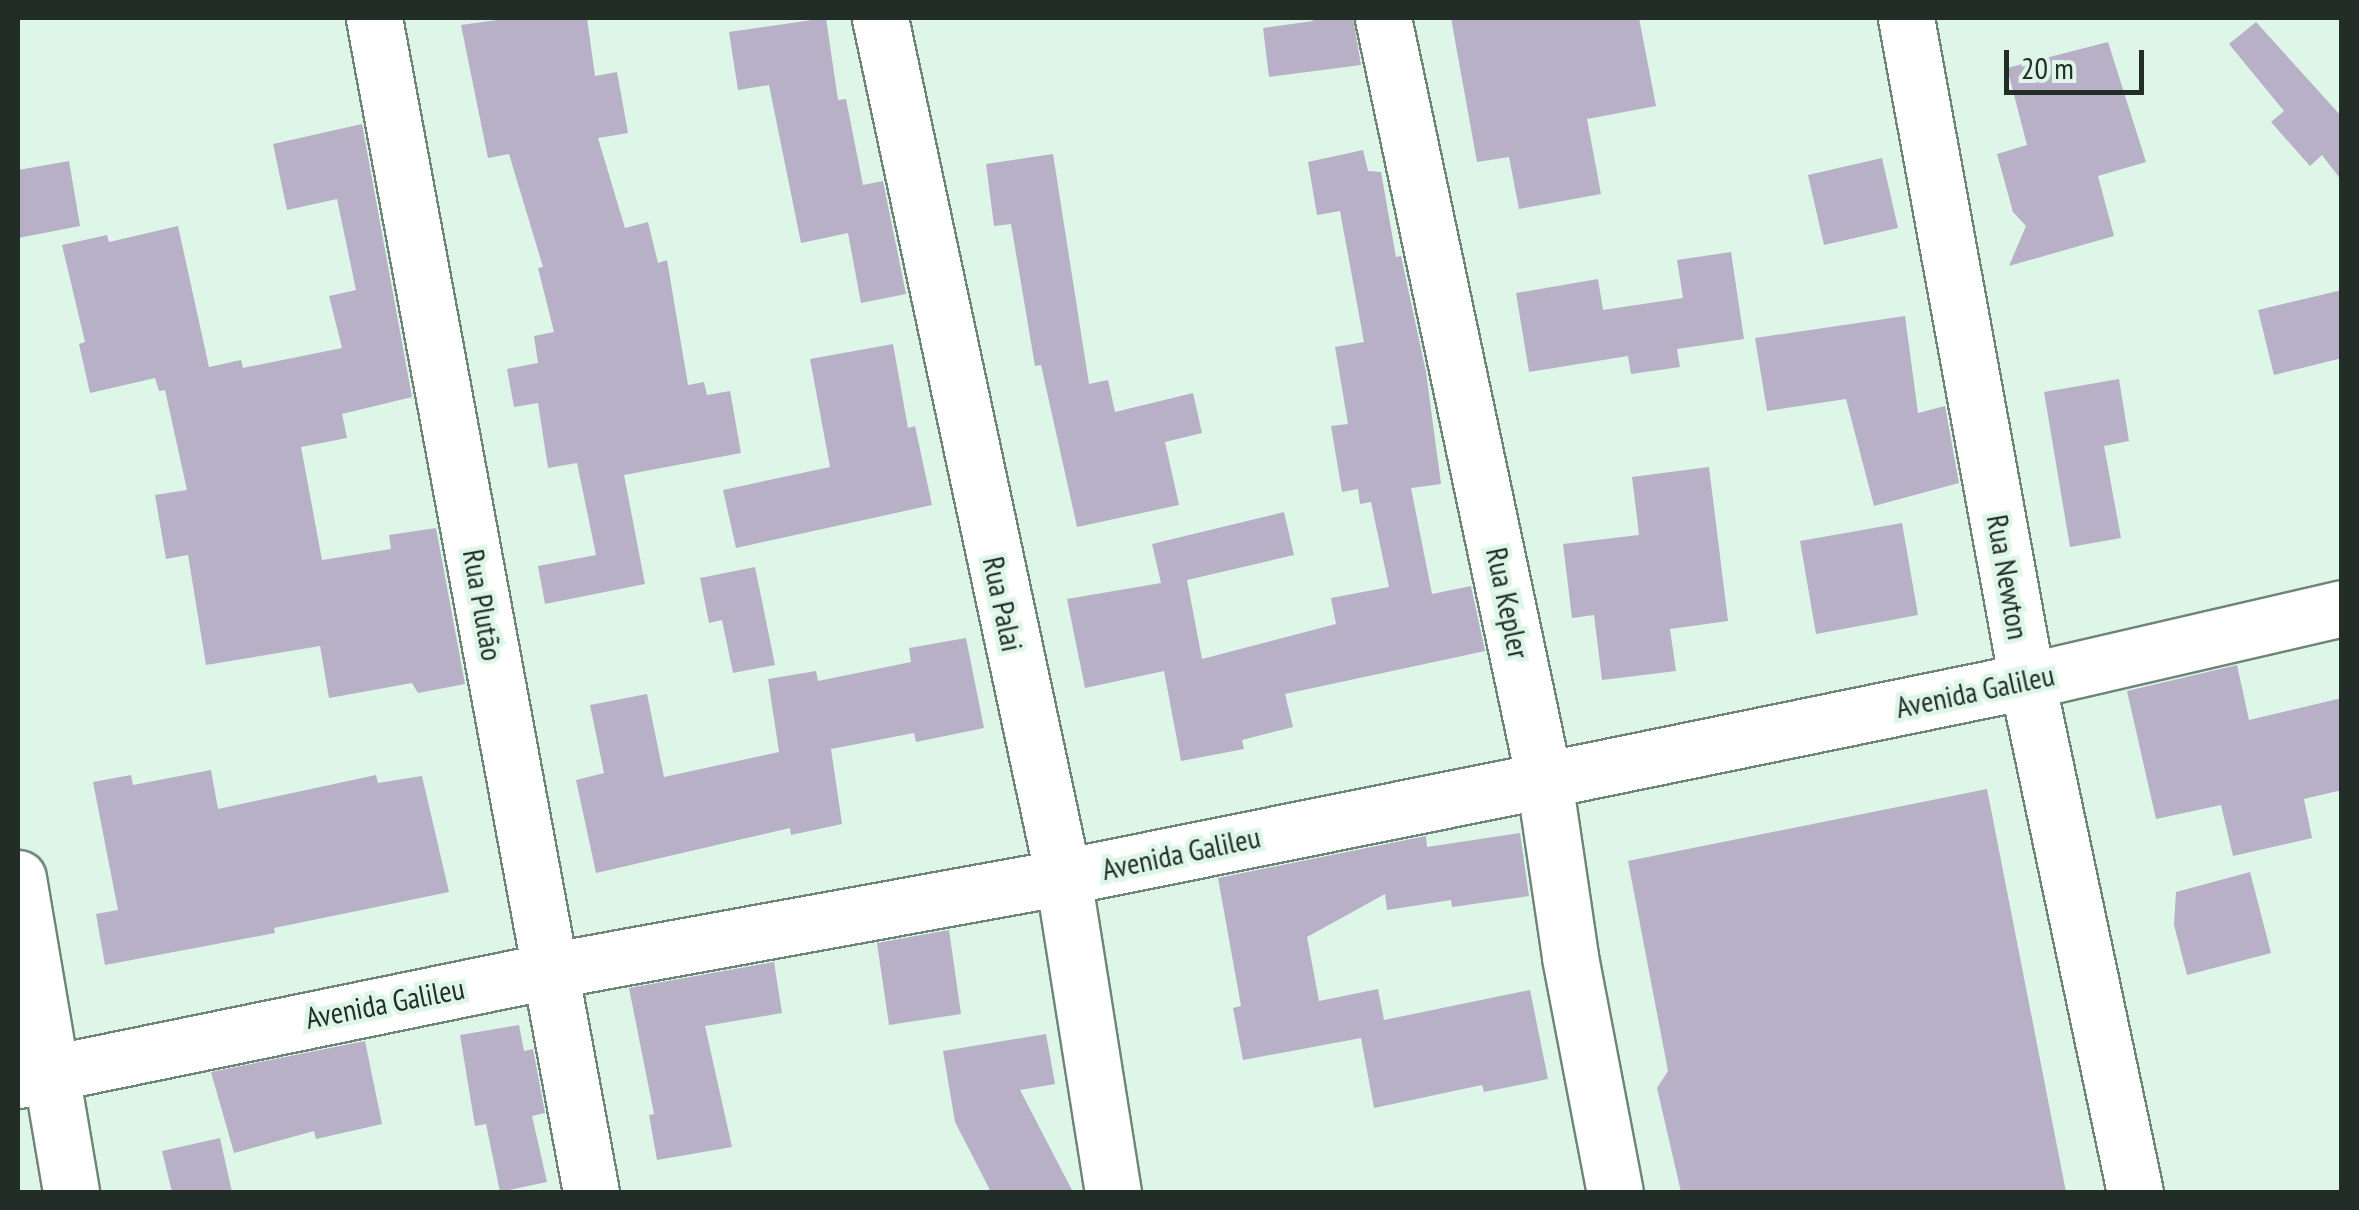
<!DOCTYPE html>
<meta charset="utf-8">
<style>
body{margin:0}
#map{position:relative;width:2359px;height:1210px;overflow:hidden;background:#ddf6e8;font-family:"PT Sans Narrow",sans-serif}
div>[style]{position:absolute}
.building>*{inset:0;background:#b8b0c7}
.roads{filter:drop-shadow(2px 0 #6e8578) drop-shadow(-2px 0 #6e8578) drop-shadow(0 2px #6e8578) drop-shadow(0 -2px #6e8578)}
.street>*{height:55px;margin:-27.5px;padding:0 27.5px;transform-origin:27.5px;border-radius:27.5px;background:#fff}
span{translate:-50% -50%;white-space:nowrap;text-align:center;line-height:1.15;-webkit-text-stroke:9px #ddf6e8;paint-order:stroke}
.street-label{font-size:30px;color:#232d28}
.frame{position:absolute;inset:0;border:20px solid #232d28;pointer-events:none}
.scale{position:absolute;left:2004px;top:50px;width:140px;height:45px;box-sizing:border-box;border:5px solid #232d28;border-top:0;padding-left:12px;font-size:30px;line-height:35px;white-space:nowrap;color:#232d28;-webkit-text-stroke:8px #ddf6e8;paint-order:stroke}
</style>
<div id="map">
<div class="building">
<div style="clip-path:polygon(511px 18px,587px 18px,595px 76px,617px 72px,628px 133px,598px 138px,625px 228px,648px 222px,658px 263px,667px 260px,688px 385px,704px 382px,707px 395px,730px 391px,741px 453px,624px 475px,645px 584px,545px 604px,538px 566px,596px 555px,577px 463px,548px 468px,538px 403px,514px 407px,507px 369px,538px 363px,534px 336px,554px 332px,538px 268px,543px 267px,509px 154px,488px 158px,461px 25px)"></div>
<div style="clip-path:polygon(826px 18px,838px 100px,846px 99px,863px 185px,883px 181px,906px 294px,861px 303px,848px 233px,801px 243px,769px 85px,738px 90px,729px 32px)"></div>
<div style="clip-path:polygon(1313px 18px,1353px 18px,1361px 65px,1269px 77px,1263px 28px,1313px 21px)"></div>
<div style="clip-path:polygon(1451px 18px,1639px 18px,1656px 106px,1587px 119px,1601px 194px,1519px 209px,1509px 157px,1477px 162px)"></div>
<div style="clip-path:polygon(2256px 22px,2342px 117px,2342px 181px,2322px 155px,2310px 166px,2271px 122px,2284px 111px,2229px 44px)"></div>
<div style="clip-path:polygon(2108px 42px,2146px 162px,2098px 176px,2114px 236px,2009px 266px,2026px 226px,2013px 212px,1997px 154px,2027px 145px,2007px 68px)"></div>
<div style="clip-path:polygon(362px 124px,412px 397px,342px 414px,347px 438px,301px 447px,322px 560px,391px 549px,389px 535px,436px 528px,465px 684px,418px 693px,412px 683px,329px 698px,320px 646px,206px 665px,188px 555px,166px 559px,155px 495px,187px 490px,165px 390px,159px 391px,155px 378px,90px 393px,79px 344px,85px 342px,62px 245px,107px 235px,109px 242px,178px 226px,209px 367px,241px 360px,243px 368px,342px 348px,329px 296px,356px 290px,337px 199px,287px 210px,273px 144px)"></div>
<div style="clip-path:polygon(1363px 150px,1368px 171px,1381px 172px,1396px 257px,1401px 256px,1426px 372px,1441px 484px,1411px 488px,1432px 594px,1471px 586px,1485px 651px,1285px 694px,1293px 727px,1242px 740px,1244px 749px,1181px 761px,1164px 671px,1085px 688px,1067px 599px,1161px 583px,1152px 544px,1284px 512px,1294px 555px,1187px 580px,1202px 659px,1336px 624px,1331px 598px,1389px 587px,1371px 502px,1360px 504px,1358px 489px,1342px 492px,1331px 426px,1348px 424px,1335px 347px,1364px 342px,1340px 211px,1317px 215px,1308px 162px)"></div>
<div style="clip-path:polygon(1053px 154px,1089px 384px,1108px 380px,1115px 412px,1193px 393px,1202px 433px,1165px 442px,1179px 505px,1077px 527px,1041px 365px,1035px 366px,1011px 224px,994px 226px,986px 164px)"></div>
<div style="clip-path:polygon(1882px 158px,1898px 228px,1824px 245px,1808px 175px)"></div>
<div style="clip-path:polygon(69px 161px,80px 226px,18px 238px,18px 170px)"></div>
<div style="clip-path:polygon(1731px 252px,1744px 339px,1677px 349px,1680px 367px,1631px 374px,1628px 356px,1529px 372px,1516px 293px,1598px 279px,1603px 310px,1683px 298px,1677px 260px)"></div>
<div style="clip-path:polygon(2342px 290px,2342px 358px,2274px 375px,2258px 310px)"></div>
<div style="clip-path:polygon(1905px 316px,1918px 413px,1945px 406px,1959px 483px,1874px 506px,1846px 399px,1767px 411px,1755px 338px)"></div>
<div style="clip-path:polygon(893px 344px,908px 428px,915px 426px,932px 505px,736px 548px,723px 490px,830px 467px,810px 359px)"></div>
<div style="clip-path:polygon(2119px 379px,2129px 441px,2104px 446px,2121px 538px,2070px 547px,2044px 392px)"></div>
<div style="clip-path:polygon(1709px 467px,1728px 621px,1670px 629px,1676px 671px,1602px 680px,1594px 615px,1572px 618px,1563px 544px,1639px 535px,1632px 477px)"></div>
<div style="clip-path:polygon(1902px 523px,1918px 615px,1816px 634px,1800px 541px)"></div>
<div style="clip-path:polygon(755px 567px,775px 665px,733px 673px,722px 620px,709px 623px,700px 578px)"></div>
<div style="clip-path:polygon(966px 638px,984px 728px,916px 742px,914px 733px,831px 749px,842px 824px,791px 835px,790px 828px,596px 873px,576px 780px,604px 773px,590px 705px,647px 694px,664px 777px,779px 752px,768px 679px,816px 671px,818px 681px,911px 662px,909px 648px)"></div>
<div style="clip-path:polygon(2237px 665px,2249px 720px,2342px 698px,2342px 790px,2304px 799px,2312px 838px,2233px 856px,2221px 805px,2156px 819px,2127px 691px)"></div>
<div style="clip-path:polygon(211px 770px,218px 809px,376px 775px,378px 783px,422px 776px,449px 892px,274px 928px,275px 933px,105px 965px,96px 914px,118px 910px,93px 782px,131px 775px,133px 785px)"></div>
<div style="clip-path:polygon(1987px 789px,2066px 1192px,1681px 1192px,1657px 1088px,1668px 1071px,1628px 861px)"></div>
<div style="clip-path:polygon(1520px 833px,1529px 896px,1452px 907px,1451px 900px,1387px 910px,1385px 894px,1307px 937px,1319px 1001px,1378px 989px,1384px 1020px,1530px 990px,1548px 1079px,1484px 1092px,1482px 1085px,1374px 1108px,1361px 1038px,1243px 1060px,1233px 1008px,1241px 1006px,1218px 878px,1426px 836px,1427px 847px)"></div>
<div style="clip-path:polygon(2250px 872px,2271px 953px,2187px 975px,2174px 925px,2176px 892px)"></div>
<div style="clip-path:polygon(949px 930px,961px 1014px,889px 1025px,877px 943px)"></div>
<div style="clip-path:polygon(774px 962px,782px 1013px,705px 1026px,732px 1147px,657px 1160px,649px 1115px,654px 1114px,629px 988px)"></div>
<div style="clip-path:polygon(519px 1025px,524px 1051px,533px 1049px,545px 1113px,532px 1116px,547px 1182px,500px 1192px,486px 1124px,475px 1126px,460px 1035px)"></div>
<div style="clip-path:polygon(1046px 1034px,1055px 1084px,1020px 1090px,1073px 1192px,991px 1192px,955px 1122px,943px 1051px)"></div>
<div style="clip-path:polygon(365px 1041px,382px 1124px,316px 1139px,314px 1131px,234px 1153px,211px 1072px)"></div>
<div style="clip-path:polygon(220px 1138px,232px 1192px,172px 1192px,162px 1151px)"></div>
</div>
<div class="roads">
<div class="street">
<div style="left:374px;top:18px;width:1194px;rotate:79.53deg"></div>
<div style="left:880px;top:18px;width:878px;rotate:77.97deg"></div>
<div style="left:1063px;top:877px;width:319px;rotate:81deg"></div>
<div style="left:1383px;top:18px;width:779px;rotate:78.07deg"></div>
<div style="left:1544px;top:780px;width:179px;rotate:81.6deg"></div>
<div style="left:1570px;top:957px;width:239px;rotate:79.2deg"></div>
<div style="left:1906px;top:18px;width:674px;rotate:79.66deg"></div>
<div style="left:2027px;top:681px;width:522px;rotate:78.07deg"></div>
<div style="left:18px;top:878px;width:318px;rotate:80.4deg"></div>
<div style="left:18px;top:1080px;width:541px;rotate:-11.62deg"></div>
<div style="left:548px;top:971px;width:524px;rotate:-10.34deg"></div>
<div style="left:1063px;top:877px;width:491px;rotate:-11.4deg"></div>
<div style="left:1544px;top:780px;width:493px;rotate:-11.6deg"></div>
<div style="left:2027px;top:681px;width:323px;rotate:-13deg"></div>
</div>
</div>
<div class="street-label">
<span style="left:2008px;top:577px;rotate:80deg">Rua Newton</span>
<span style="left:1508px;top:603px;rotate:78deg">Rua Kepler</span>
<span style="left:1003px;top:604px;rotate:78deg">Rua Palai</span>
<span style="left:483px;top:605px;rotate:80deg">Rua Plutão</span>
<span style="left:1975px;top:691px;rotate:-12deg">Avenida Galileu</span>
<span style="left:1181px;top:853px;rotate:-12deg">Avenida Galileu</span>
<span style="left:385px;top:1003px;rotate:-11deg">Avenida Galileu</span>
</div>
<div class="frame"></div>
<div class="scale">20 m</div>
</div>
